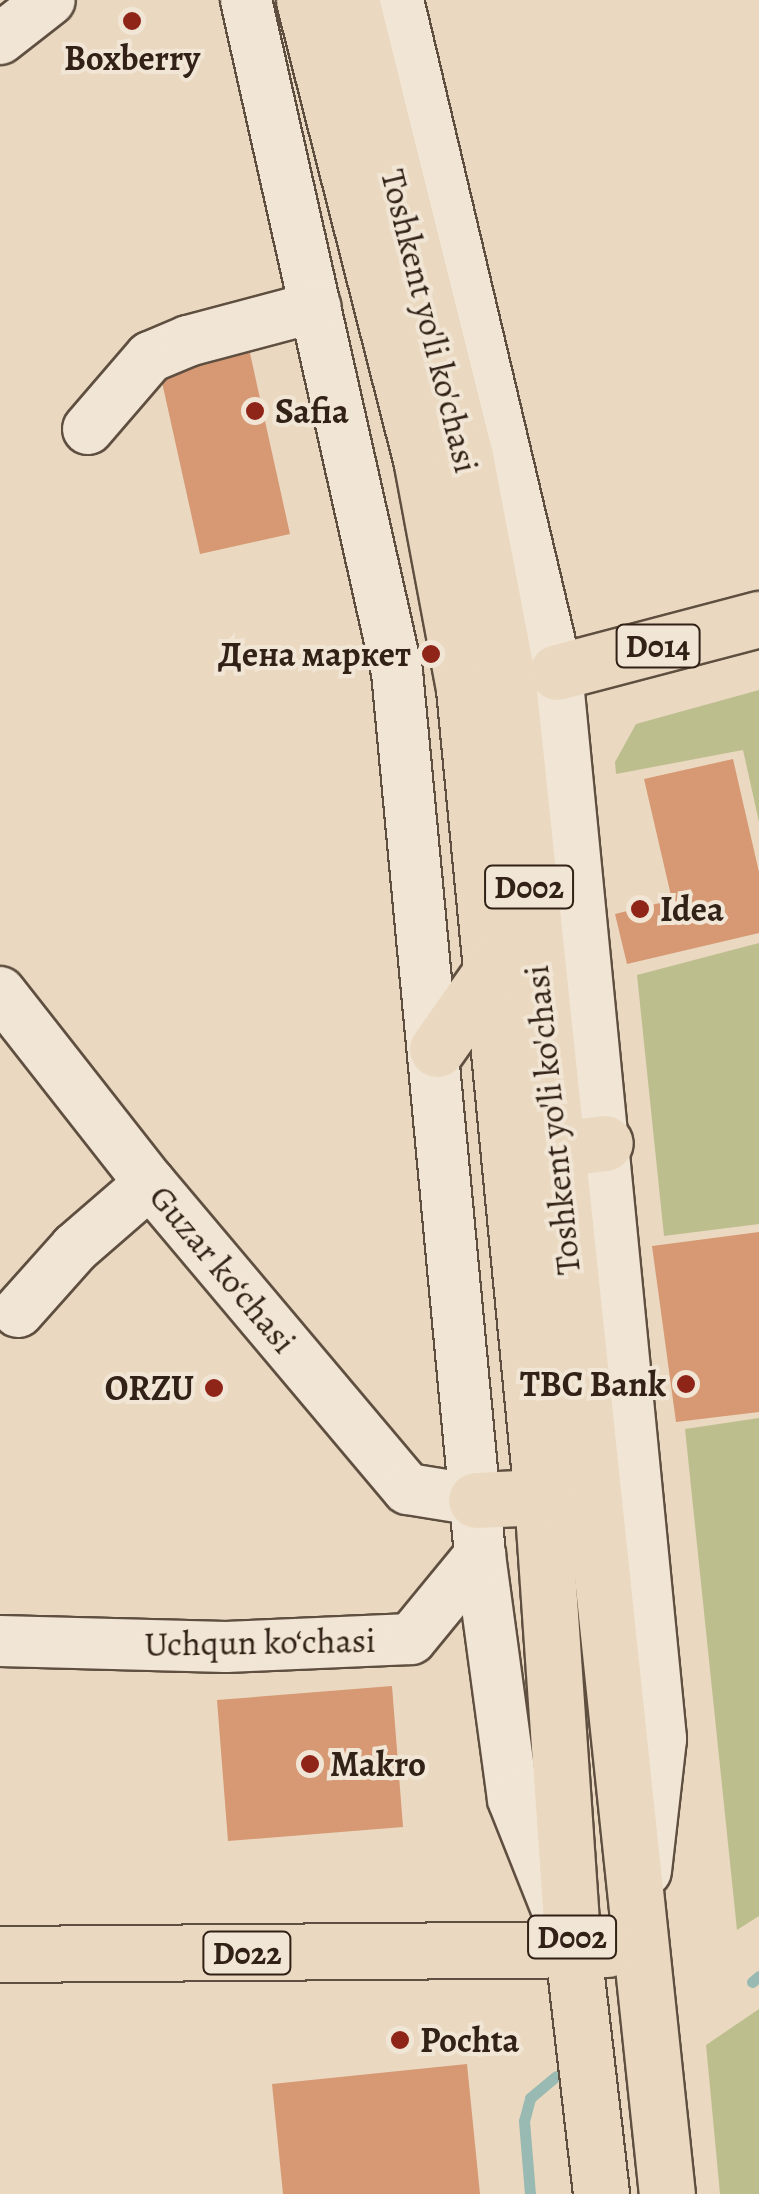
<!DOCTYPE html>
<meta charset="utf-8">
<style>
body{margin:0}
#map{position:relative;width:759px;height:2194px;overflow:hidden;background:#ead9c0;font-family:Alegreya,serif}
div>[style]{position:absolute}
.green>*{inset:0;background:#bdbe8e}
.stream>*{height:11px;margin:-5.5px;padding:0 5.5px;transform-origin:5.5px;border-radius:5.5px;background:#98bab2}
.building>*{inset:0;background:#d69974}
.roads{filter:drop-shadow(2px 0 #5f4f40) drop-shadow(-2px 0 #5f4f40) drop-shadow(0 2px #5f4f40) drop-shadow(0 -2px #5f4f40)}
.minor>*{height:50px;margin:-25px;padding:0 25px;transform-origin:25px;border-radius:25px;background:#f1e6d6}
.major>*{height:55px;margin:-27.5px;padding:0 27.5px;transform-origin:27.5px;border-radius:27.5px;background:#ead9c0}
.dots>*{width:28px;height:28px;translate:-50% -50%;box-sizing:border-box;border:5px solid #f1e6d6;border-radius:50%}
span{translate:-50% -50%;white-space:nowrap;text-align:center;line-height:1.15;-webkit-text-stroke:8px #f1e6d6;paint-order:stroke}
.shield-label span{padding:2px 8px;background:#f1e6d6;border:2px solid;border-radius:8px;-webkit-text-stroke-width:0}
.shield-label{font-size:32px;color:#312116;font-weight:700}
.poi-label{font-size:35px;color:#312116;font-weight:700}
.left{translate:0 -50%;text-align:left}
.right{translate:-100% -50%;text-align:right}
.street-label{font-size:35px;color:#312116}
</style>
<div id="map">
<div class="green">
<div style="clip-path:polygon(759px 690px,759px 822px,743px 750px,616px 774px,615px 762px,636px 724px)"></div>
<div style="clip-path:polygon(759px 943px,759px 1224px,664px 1236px,637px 975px)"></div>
<div style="clip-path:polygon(759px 1418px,759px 1916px,737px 1930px,685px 1429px)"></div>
<div style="clip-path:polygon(759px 2009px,759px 2194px,720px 2194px,706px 2045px)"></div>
</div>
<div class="stream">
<div style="left:752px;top:1982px;width:9px;rotate:-41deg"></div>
<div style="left:530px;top:2194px;width:73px;rotate:-94.7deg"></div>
<div style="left:524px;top:2121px;width:24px;rotate:-75deg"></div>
<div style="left:530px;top:2098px;width:34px;rotate:-40deg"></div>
</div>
<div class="building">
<div style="clip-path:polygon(248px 344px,290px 534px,200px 554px,158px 364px)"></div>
<div style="clip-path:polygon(733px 759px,759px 872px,759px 933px,627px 964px,615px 914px,672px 900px,644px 779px)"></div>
<div style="clip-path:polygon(759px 1232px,759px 1412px,676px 1422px,652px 1246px)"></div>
<div style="clip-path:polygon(392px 1686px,403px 1827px,228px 1841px,217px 1700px)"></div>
<div style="clip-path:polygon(467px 2064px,480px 2194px,283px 2194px,272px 2084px)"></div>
</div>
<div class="roads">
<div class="minor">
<div style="left:246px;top:0;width:689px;rotate:77.34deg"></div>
<div style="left:397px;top:672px;width:887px;rotate:84.63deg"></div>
<div style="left:480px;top:1555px;width:246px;rotate:82.3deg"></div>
<div style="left:513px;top:1799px;width:138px;rotate:68.3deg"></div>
<div style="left:398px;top:0;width:691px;rotate:76.69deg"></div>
<div style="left:557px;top:672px;width:1072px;rotate:84.43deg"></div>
<div style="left:661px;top:1739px;width:133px;rotate:96.5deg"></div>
<div style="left:0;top:39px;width:63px;rotate:-38deg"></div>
<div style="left:88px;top:429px;width:95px;rotate:-49.3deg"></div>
<div style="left:150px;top:357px;width:41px;rotate:-22.8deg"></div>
<div style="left:188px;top:341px;width:132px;rotate:-14.9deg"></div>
<div style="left:0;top:992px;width:243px;rotate:51.9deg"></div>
<div style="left:150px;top:1183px;width:400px;rotate:49.9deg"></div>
<div style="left:408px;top:1489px;width:69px;rotate:9.2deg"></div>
<div style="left:18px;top:1312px;width:86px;rotate:-48.3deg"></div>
<div style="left:75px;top:1248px;width:99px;rotate:-40.9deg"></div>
<div style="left:0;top:1641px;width:226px;rotate:1.5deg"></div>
<div style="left:226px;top:1647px;width:185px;rotate:-2.5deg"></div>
<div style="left:411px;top:1639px;width:109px;rotate:-50.6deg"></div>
</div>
<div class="major">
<div style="left:304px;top:0;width:479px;rotate:75.7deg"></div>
<div style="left:422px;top:464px;width:229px;rotate:79.4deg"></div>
<div style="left:464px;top:689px;width:812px;rotate:84.49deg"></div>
<div style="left:542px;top:1497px;width:455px;rotate:86.1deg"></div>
<div style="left:573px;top:1951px;width:245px;rotate:83.4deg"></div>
<div style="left:351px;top:0;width:470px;rotate:76deg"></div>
<div style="left:465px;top:456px;width:230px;rotate:79.2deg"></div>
<div style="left:508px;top:682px;width:1520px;rotate:84deg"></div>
<div style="left:557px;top:672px;width:209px;rotate:-14.7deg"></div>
<div style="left:437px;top:1049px;width:99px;rotate:-54.9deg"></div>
<div style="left:555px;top:1149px;width:50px;rotate:-6.8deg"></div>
<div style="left:476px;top:1500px;width:66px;rotate:-2.6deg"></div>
<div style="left:0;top:1954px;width:607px;rotate:-0.47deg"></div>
</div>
</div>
<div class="dots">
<div style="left:132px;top:21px;background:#8f2418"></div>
<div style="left:255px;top:411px;background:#8f2418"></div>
<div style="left:431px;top:654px;background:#8f2418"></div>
<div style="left:640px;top:909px;background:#8f2418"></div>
<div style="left:686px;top:1384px;background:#8f2418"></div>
<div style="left:214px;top:1388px;background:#8f2418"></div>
<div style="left:310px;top:1764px;background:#8f2418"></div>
<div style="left:400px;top:2040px;background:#8f2418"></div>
</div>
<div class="shield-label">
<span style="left:658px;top:646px">D014</span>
<span style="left:529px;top:887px">D002</span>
<span style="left:572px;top:1937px">D002</span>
<span style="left:247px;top:1953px">D022</span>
</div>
<div class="poi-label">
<span style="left:132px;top:58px">Boxberry</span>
<span class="left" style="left:275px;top:411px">Safia</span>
<span class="right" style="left:411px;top:654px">Дена маркет</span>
<span class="left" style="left:660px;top:909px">Idea</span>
<span class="right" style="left:666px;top:1384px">TBC Bank</span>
<span class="right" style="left:194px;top:1388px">ORZU</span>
<span class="left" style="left:330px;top:1764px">Makro</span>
<span class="left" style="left:420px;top:2040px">Pochta</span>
</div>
<div class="street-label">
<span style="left:430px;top:321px;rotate:76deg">Toshkent yo'li ko'chasi</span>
<span style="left:552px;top:1120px;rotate:-96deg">Toshkent yo'li ko'chasi</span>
<span style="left:223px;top:1269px;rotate:50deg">Guzar ko‘chasi</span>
<span style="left:260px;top:1642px;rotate:-1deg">Uchqun ko‘chasi</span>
</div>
</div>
